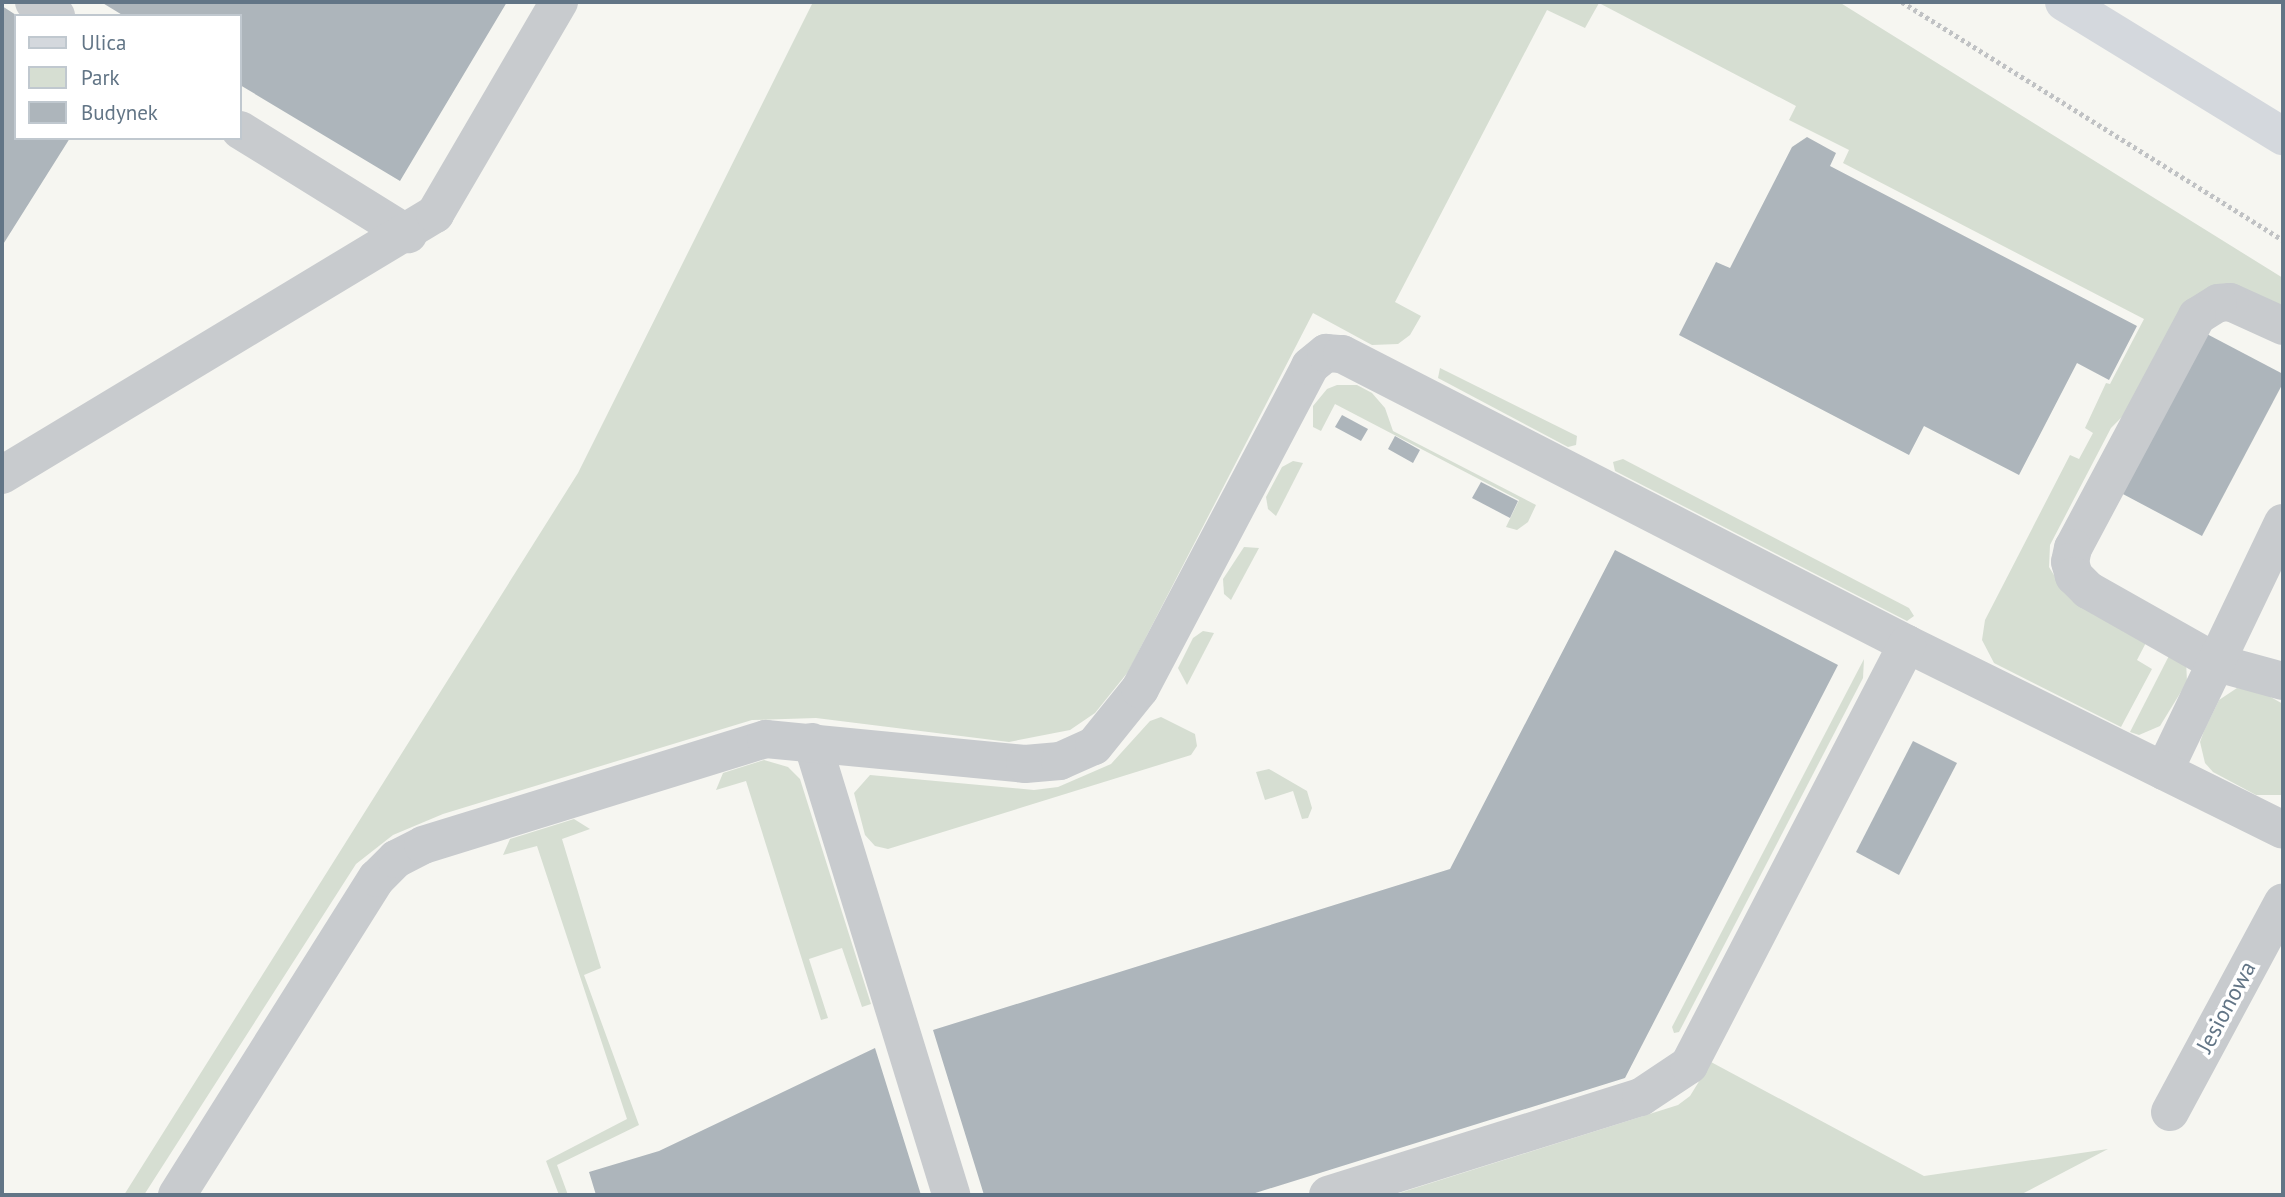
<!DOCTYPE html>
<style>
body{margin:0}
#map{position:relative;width:2285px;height:1197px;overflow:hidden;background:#f6f6f1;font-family:"PT Sans",sans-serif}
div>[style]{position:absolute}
.green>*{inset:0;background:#d6ded2}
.building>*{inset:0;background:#adb5bb}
.path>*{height:4.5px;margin-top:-2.25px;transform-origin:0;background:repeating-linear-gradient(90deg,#c0c2c4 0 3.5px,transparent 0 7px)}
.minor>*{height:38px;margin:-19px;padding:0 19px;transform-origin:19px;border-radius:19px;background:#c8cbce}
.major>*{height:38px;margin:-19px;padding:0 19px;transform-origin:19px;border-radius:19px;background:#d4d8dd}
span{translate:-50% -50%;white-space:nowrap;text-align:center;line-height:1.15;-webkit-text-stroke:7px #fff;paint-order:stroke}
.street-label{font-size:23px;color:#627586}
.frame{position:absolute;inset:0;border:4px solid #627586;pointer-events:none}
.legend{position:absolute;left:14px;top:14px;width:228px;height:126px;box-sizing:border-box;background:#fff;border:2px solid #c0c8cf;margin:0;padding:9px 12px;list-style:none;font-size:21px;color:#627586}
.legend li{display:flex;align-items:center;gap:14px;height:35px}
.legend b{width:35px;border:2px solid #c0c8cf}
</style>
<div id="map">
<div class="green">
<div style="clip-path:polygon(813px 2px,1839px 2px,2283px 278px,2283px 313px,2245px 293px,2111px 428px,2050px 545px,2049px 567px,2060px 585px,2150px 635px,2137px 660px,2152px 669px,2121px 727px,1994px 663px,1982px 640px,1985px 620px,2070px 455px,2079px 459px,2093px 433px,2085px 428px,2106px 383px,2110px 384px,2144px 319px,1843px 163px,1849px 150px,1789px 120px,1796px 106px,1599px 3px,1585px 28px,1547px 10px,1395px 302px,1421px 316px,1410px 335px,1398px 344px,1372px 345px,1313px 313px,1128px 672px,1095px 713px,1070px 730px,1009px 742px,816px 718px,752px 720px,443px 814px,393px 835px,356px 864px,144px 1195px,124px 1195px,578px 473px)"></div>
<div style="clip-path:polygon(1440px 368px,1577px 436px,1576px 445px,1568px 447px,1438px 378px)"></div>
<div style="clip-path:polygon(1337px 385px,1357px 385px,1372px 393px,1385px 408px,1393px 431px,1536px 505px,1528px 522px,1517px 530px,1506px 527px,1519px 500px,1335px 404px,1321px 431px,1313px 427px,1313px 406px,1327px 389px)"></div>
<div style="clip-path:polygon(1623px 459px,1909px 608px,1914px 616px,1907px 621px,1615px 471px,1613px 462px)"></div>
<div style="clip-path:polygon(1293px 461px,1303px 463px,1276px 516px,1268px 509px,1266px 497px,1282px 467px)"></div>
<div style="clip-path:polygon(1244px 547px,1259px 548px,1231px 600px,1224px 594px,1223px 579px)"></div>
<div style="clip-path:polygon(1203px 631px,1214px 633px,1187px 685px,1178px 668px,1193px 638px)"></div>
<div style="clip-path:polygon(2174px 646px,2186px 660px,2187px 682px,2160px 726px,2139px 735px,2130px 732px)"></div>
<div style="clip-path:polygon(1864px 659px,1863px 678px,1679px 1032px,1674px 1033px,1672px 1027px)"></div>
<div style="clip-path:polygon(2237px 688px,2260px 691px,2283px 704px,2283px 795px,2256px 795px,2213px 772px,2205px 763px,2200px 742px,2204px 731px,2219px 700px)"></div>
<div style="clip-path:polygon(1161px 717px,1195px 734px,1197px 746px,1191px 755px,888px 849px,875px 846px,865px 835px,854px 793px,870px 775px,1034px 790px,1058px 787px,1111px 764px,1150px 721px)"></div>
<div style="clip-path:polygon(764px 760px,788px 767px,800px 779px,871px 1004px,862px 1007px,842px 948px,809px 959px,828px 1018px,821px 1020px,746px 781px,716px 790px,723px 773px)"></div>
<div style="clip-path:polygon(1269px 769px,1307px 791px,1312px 808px,1308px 818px,1302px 819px,1293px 791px,1265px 800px,1256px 772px)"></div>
<div style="clip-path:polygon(574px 819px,590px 829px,562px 839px,601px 968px,584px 975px,639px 1125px,557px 1165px,568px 1195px,559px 1195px,546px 1161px,627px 1119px,537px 846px,503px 855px,510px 839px)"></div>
<div style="clip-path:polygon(1711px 1062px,1924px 1176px,2108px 1149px,2020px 1195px,1393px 1195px,1678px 1105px,1690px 1096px)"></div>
</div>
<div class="building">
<div style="clip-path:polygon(101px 2px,507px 2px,400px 181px,240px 85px,240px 16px,124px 16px)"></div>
<div style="clip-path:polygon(2px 6px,16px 15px,16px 138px,70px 138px,2px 246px)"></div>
<div style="clip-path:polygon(1807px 137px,1836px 153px,1830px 166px,2137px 326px,2109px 380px,2077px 363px,2019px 475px,1924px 426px,1909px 455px,1679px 335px,1716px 262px,1730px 268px,1792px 147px)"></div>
<div style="clip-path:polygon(2205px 333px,2283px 374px,2283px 383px,2202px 536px,2121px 493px)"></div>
<div style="clip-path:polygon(1342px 415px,1368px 429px,1361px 441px,1335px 427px)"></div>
<div style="clip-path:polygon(1395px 436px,1420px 450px,1413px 463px,1388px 449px)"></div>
<div style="clip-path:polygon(1481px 482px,1518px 501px,1510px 518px,1472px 498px)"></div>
<div style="clip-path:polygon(1615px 550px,1838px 665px,1625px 1078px,1249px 1195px,984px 1195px,933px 1030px,1450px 869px)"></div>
<div style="clip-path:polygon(1913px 741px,1957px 763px,1899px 875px,1856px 852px)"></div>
<div style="clip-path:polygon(875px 1048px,921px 1195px,596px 1195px,589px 1172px,659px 1151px)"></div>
</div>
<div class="path">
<div style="left:1902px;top:2px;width:449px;rotate:32deg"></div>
</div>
<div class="minor">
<div style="left:34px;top:2px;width:26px;rotate:32deg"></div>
<div style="left:240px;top:130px;width:198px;rotate:31.8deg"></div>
<div style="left:2283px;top:326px;width:58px;rotate:-155.6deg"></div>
<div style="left:2230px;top:302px;width:12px;rotate:175deg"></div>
<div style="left:2218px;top:303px;width:25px;rotate:148deg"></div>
<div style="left:2197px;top:316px;width:263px;rotate:118.1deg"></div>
<div style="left:2073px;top:548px;width:14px;rotate:102deg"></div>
<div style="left:2070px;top:562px;width:15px;rotate:74deg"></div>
<div style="left:2074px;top:576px;width:20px;rotate:45deg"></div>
<div style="left:2088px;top:590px;width:148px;rotate:29.5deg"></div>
<div style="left:2217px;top:663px;width:68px;rotate:15.3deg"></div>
<div style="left:2px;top:475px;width:506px;rotate:-31.08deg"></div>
<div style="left:435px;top:214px;width:246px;rotate:-59.7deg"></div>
<div style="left:812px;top:742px;width:474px;rotate:72.9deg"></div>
<div style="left:2164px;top:771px;width:275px;rotate:-64.4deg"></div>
<div style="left:2170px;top:1112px;width:238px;rotate:-61.7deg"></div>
<div style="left:177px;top:1195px;width:375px;rotate:-57.8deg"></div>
<div style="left:377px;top:878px;width:27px;rotate:-45deg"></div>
<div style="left:396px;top:859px;width:30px;rotate:-27deg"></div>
<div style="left:423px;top:845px;width:359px;rotate:-17.2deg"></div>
<div style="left:766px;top:739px;width:260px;rotate:5.5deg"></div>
<div style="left:1025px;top:764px;width:35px;rotate:-5deg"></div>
<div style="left:1060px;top:761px;width:37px;rotate:-24deg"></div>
<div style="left:1094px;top:746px;width:73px;rotate:-51.1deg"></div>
<div style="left:1140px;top:689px;width:365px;rotate:-62.2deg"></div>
<div style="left:1310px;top:366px;width:21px;rotate:-39deg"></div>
<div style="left:1326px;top:353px;width:16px;rotate:4deg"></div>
<div style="left:1342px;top:354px;width:635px;rotate:27.17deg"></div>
<div style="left:1907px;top:644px;width:419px;rotate:26.3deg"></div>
<div style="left:1328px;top:1195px;width:328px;rotate:-17.4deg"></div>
<div style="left:1641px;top:1097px;width:58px;rotate:-33.7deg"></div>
<div style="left:1689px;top:1065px;width:474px;rotate:-62.6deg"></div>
</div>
<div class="major">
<div style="left:2064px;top:2px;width:257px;rotate:31.5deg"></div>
</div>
<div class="street-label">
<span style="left:2226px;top:1007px;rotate:-62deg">Jesionowa</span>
</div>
<div class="frame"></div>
<ul class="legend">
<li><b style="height:9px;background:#d4d8dd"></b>Ulica</li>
<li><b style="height:19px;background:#d6ded2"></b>Park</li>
<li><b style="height:19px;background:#adb5bb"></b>Budynek</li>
</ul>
</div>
